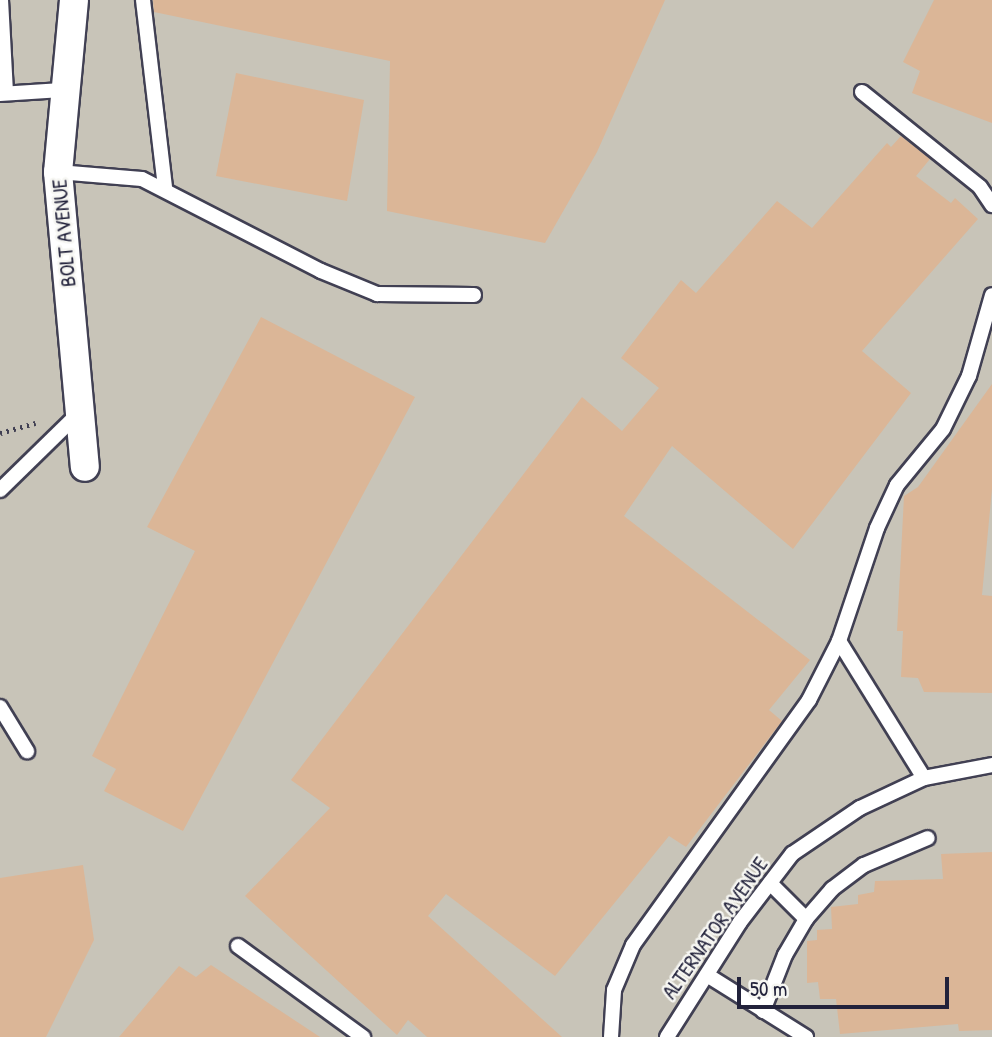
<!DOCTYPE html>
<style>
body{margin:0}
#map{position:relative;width:992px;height:1037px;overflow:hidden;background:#f3ead9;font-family:"Patrick Hand",sans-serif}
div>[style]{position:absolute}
.industrial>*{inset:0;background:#c8c4b8}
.building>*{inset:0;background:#dbb697}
.path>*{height:4.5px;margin-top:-2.25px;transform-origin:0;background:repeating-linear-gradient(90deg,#414053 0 2px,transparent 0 7px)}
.roads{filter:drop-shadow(2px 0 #414053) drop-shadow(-2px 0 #414053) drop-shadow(0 2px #414053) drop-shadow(0 -2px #414053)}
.service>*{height:14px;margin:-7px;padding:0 7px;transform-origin:7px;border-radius:7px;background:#fff}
.minor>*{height:28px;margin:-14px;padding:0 14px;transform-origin:14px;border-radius:14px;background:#fff}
span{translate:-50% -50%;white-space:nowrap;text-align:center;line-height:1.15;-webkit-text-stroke:5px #f6f6f2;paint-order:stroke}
.street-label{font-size:21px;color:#22223b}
.scale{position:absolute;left:737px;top:977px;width:212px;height:32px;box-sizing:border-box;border:4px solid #22223b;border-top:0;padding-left:9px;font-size:21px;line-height:24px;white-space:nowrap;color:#22223b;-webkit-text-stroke:5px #f6f6f2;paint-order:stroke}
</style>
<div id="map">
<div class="industrial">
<div style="clip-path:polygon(0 0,992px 0,992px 1037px,0 1037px)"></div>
</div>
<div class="building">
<div style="clip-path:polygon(153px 0,665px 0,597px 152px,545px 243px,387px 211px,390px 61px,154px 12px)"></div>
<div style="clip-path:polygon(934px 0,992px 0,992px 123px,912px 93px,920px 71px,903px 62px)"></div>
<div style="clip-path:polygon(236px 73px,364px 100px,347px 201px,216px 176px)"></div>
<div style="clip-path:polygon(901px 136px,930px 159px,916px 176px,951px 203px,955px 198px,978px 219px,862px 351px,911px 393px,793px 549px,672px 446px,624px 516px,810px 660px,769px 710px,782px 721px,686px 847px,669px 836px,555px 976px,446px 894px,428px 916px,562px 1037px,427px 1037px,408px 1020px,397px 1035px,245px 896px,330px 808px,291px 780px,582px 397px,622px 431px,659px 388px,621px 358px,681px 280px,696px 293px,777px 201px,812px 228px,887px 143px,891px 147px)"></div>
<div style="clip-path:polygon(261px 317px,415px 397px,183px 831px,104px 791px,116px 769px,92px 756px,195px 551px,147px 527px)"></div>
<div style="clip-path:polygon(992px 384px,992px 489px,982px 595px,992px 596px,992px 693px,924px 692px,918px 678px,901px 677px,903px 631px,897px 631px,904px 496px,918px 487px)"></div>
<div style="clip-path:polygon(992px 852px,992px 1030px,959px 1031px,958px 1024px,840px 1034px,836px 999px,820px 999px,818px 982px,807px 983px,807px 941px,817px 940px,817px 930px,832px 929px,831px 907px,858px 904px,858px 895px,874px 892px,875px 881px,943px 879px,941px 854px)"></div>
<div style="clip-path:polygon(83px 865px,94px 940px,46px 1037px,0 1037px,0 878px)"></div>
<div style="clip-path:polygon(211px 965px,320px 1037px,119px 1037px,179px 966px,196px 977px)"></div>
</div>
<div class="path">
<div style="left:0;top:433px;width:37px;rotate:-16deg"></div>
</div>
<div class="roads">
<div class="service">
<div style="left:1px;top:0;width:93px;rotate:86.9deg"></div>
<div style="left:143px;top:0;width:189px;rotate:83.3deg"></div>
<div style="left:862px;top:92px;width:151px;rotate:38.8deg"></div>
<div style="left:980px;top:187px;width:22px;rotate:56deg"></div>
<div style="left:0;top:94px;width:62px;rotate:-3.7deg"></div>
<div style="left:58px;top:172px;width:84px;rotate:4.8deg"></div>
<div style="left:142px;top:179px;width:201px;rotate:27.2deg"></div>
<div style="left:321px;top:271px;width:61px;rotate:22.3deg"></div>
<div style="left:377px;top:294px;width:97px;rotate:0.6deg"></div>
<div style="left:0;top:490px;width:110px;rotate:-44.3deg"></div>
<div style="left:839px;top:641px;width:161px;rotate:58.2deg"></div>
<div style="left:0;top:707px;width:52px;rotate:58.5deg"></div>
<div style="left:770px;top:883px;width:51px;rotate:45deg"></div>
<div style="left:238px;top:946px;width:155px;rotate:36.1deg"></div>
<div style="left:707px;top:975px;width:117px;rotate:32.1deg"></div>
<div style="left:763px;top:1011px;width:60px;rotate:-68.6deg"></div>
<div style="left:785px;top:955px;width:42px;rotate:-59.7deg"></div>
<div style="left:806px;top:919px;width:40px;rotate:-49deg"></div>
<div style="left:832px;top:889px;width:40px;rotate:-37deg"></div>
<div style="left:864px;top:865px;width:69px;rotate:-22.9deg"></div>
<div style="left:611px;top:1037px;width:47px;rotate:-86.3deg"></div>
<div style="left:614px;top:990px;width:49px;rotate:-67.1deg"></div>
<div style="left:633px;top:945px;width:302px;rotate:-54.3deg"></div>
<div style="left:809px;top:700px;width:66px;rotate:-63deg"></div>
<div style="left:839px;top:641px;width:119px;rotate:-71.4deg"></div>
<div style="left:877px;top:528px;width:47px;rotate:-65.1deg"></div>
<div style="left:897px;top:485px;width:72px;rotate:-50.6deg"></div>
<div style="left:943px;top:429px;width:59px;rotate:-63.9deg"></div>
<div style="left:969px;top:376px;width:84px;rotate:-74.1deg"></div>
<div style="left:667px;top:1037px;width:136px;rotate:-57.6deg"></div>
<div style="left:740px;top:922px;width:86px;rotate:-52.6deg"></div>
<div style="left:792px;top:854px;width:82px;rotate:-34.1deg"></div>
<div style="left:860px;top:808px;width:71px;rotate:-25.1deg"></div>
<div style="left:924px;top:778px;width:69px;rotate:-10.8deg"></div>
</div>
<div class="minor">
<div style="left:74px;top:0;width:173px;rotate:95.3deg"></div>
<div style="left:58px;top:172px;width:296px;rotate:84.8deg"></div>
</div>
</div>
<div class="street-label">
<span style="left:64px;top:233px;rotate:-95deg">BOLT AVENUE</span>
<span style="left:715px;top:928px;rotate:-55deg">ALTERNATOR AVENUE</span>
</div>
<div class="scale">50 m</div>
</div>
